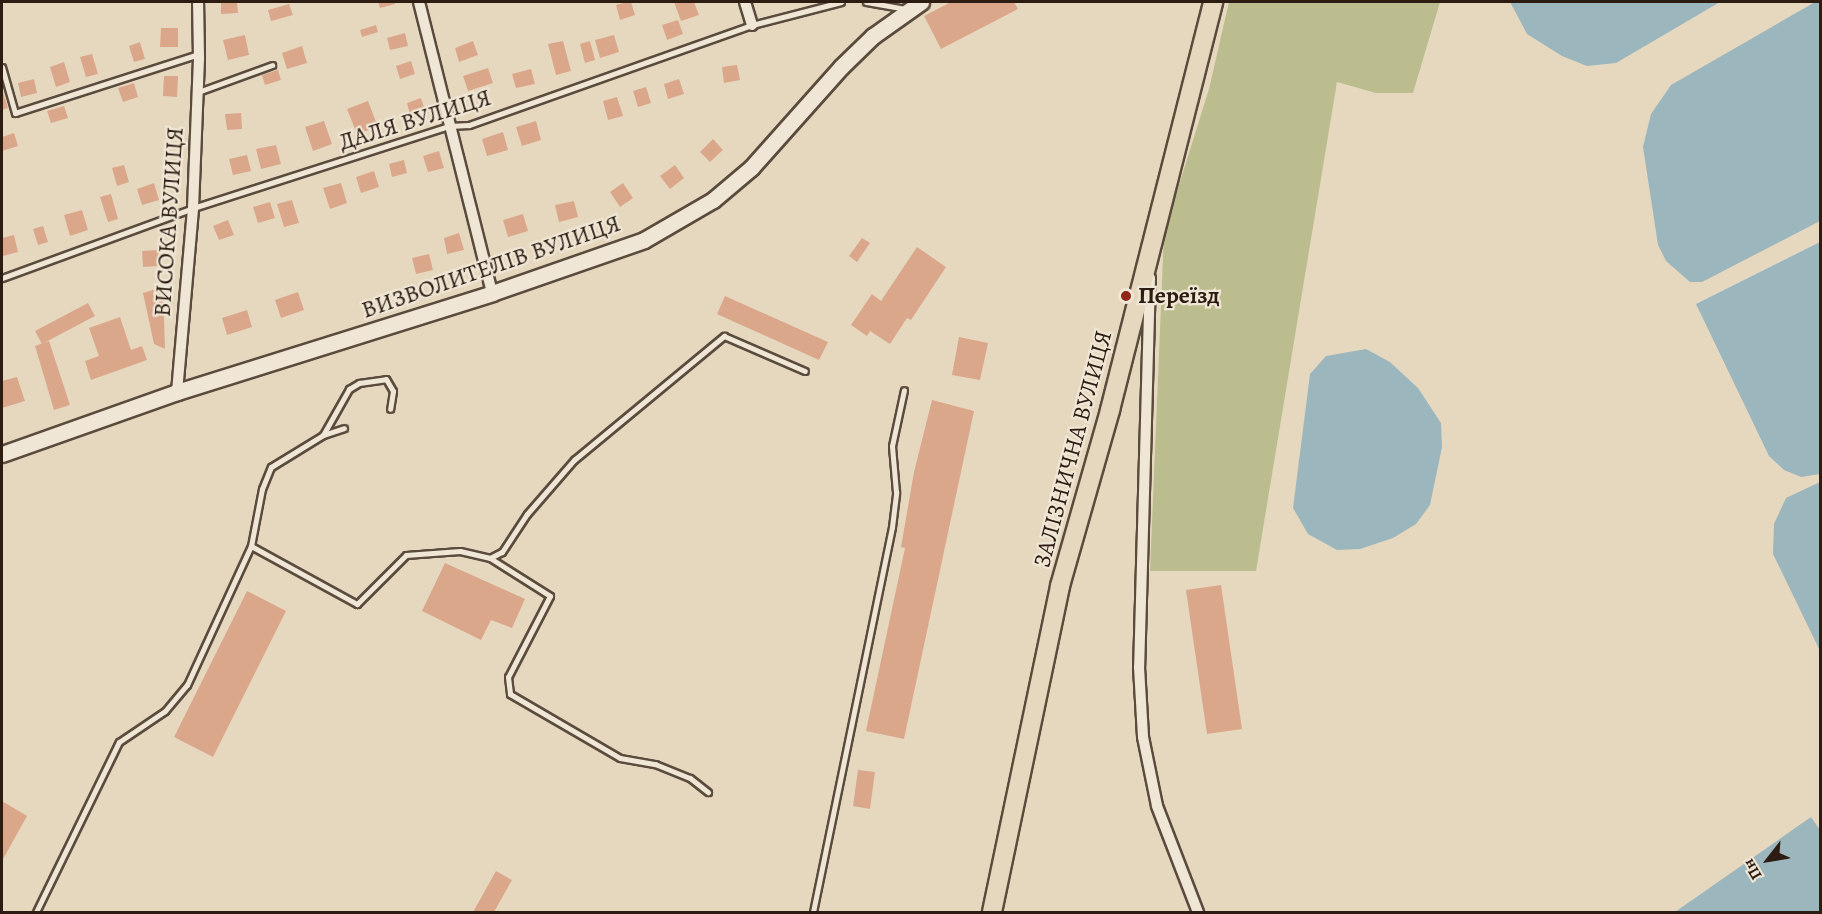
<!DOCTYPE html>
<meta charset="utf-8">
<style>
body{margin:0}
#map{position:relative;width:1822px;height:914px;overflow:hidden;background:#e6d8bf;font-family:Alegreya,serif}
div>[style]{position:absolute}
.green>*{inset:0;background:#bbbd8e}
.water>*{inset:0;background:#9cb6be}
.building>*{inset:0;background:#dba78b}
.roads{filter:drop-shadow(2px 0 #5a4b3d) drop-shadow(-2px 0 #5a4b3d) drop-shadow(0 2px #5a4b3d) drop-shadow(0 -2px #5a4b3d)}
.lane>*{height:5px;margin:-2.5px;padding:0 2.5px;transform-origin:2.5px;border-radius:2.5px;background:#efe6d5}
.street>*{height:10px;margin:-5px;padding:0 5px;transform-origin:5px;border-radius:5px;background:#efe6d5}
.secondary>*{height:15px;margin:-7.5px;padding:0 7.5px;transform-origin:7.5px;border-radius:7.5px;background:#efe6d5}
.primary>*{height:18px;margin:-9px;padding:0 9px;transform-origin:9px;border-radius:9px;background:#e6d8bf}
.dots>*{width:16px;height:16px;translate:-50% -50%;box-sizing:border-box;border:3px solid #efe6d5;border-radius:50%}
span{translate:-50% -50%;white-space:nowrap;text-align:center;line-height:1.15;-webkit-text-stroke:4.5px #efe6d5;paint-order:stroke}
.street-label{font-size:24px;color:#2c1c12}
.poi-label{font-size:24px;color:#2c1c12;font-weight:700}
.left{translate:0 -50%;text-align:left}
.frame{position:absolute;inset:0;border:3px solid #2c1c12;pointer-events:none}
.north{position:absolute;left:1738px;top:830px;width:60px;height:60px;-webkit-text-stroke:4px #efe6d5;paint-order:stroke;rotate:239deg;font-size:16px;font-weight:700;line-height:24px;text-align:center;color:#2c1c12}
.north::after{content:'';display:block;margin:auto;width:21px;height:27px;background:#2c1c12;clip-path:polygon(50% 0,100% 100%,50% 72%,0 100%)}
</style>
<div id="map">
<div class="green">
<div style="clip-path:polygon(1229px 2px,1440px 2px,1413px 93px,1376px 93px,1337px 82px,1256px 571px,1150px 571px,1164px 233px,1209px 89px)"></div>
</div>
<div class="water">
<div style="clip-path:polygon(1510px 2px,1720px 2px,1616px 63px,1587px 66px,1562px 56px,1527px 34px)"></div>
<div style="clip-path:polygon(1815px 2px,1820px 2px,1820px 221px,1702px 282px,1690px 282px,1666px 261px,1658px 245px,1643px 147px,1651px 114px,1671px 85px)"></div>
<div style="clip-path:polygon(1820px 242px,1820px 474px,1801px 477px,1784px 470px,1769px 456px,1696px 304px)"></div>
<div style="clip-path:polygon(1366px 349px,1390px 362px,1418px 388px,1441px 423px,1442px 447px,1430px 505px,1416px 524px,1393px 538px,1360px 549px,1337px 550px,1308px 534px,1293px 508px,1310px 374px,1326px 356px)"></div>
<div style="clip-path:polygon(1820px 482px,1820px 651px,1773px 554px,1774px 524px,1786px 498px)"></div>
<div style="clip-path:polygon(1811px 817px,1820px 830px,1820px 912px,1675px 912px)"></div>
</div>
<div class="building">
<div style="clip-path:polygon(221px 2px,237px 2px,238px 13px,221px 14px)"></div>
<div style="clip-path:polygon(378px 2px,395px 2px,395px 4px,380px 8px)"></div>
<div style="clip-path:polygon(627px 2px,631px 2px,635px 15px,620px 20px,616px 5px)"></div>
<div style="clip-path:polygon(674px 2px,694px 2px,699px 15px,681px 21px)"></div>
<div style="clip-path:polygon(951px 2px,1014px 2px,1018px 9px,941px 49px,924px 16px)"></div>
<div style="clip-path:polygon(289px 4px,293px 15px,271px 21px,268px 10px)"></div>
<div style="clip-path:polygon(678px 20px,683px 34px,667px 40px,662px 25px)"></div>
<div style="clip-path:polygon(376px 25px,378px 32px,362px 37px,360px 30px)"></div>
<div style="clip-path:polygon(161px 28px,178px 28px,178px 47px,160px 47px)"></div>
<div style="clip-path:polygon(405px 33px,408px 46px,390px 50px,387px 38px)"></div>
<div style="clip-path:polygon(245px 35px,249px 55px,228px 60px,223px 40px)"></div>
<div style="clip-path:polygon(614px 35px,619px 52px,600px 58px,595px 40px)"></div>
<div style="clip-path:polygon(473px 41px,478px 55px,459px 62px,455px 48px)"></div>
<div style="clip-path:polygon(563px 41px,571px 71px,556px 75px,548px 44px)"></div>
<div style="clip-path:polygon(590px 41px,595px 60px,585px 63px,580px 44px)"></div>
<div style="clip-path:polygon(140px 42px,145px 59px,134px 62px,129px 46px)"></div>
<div style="clip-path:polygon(302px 46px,307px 63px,287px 69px,282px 53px)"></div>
<div style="clip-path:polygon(92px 54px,98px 74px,86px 77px,80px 57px)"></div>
<div style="clip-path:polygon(411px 61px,415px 74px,400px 79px,396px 66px)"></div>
<div style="clip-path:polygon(64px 62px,70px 82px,56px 87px,50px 67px)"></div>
<div style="clip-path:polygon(737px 65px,740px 80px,724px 83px,722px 67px)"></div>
<div style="clip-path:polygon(488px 68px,493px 83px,468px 91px,463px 76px)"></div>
<div style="clip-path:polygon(531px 69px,535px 84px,516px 88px,512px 74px)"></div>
<div style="clip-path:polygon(278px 70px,281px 80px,265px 85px,262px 75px)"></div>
<div style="clip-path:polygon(164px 76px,178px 76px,177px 97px,163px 96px)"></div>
<div style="clip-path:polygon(34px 79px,37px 93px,21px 97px,18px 83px)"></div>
<div style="clip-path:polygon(679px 79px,684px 94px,668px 99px,664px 84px)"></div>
<div style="clip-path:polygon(134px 83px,138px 97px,123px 102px,118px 88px)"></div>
<div style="clip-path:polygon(646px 87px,651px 103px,638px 107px,633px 91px)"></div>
<div style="clip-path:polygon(2px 89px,8px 108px,2px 110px)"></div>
<div style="clip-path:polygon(617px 97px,623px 116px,608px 120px,603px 101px)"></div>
<div style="clip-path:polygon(421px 98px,426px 114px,411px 118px,407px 103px)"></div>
<div style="clip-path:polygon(368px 101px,378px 127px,357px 134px,347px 109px)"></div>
<div style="clip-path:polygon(64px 106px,68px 118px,51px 123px,47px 111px)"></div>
<div style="clip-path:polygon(241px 113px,242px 129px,227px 130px,225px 114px)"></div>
<div style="clip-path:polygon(324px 121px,332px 144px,313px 151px,305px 127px)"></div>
<div style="clip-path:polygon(536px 121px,541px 140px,522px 146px,516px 127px)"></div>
<div style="clip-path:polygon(503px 132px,508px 150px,487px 156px,482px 139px)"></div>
<div style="clip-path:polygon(14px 133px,18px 146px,2px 151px,2px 137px)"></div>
<div style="clip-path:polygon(713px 139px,723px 150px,710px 162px,700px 152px)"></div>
<div style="clip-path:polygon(276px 145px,281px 164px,261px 169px,256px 149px)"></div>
<div style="clip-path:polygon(439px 151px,444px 168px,428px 172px,423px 156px)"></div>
<div style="clip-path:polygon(247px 155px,251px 171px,233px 175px,229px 159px)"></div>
<div style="clip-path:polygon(404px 160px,407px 173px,392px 177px,389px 164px)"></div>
<div style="clip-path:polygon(124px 165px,129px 182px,117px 186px,112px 168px)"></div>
<div style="clip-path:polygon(675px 165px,684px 178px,670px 189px,660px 176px)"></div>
<div style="clip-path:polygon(374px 171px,379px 187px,361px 193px,356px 177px)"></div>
<div style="clip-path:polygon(154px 183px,159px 200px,142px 205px,137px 189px)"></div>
<div style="clip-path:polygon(341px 183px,347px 203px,330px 209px,323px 188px)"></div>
<div style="clip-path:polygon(623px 183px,633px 198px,620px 207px,610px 192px)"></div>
<div style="clip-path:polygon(111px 194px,118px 219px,108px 222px,100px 197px)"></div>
<div style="clip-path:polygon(292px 200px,299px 223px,284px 227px,277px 204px)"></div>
<div style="clip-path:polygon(574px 201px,578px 217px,559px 222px,555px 205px)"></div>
<div style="clip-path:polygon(270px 202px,275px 218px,258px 223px,253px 207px)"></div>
<div style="clip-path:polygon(82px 210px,88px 230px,70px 236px,64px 215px)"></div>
<div style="clip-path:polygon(523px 214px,528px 231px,508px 237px,503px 220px)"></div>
<div style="clip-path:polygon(228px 220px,234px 235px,219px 240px,213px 226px)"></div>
<div style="clip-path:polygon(43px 226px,48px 242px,38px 245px,33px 229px)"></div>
<div style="clip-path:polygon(459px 233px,464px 250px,447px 254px,444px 238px)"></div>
<div style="clip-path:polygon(14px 235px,18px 252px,3px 256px,2px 238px)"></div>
<div style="clip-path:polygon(862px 238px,870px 243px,857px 262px,849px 256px)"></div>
<div style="clip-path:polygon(917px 247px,946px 267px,911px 320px,907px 318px,890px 344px,870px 331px,867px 336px,851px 325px,872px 294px,881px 301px)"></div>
<div style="clip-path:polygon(158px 250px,159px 266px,143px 267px,142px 251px)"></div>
<div style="clip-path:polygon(429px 254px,433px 270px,416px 274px,412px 258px)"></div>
<div style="clip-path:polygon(163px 287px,165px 349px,154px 344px,143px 293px)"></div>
<div style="clip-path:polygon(298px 292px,304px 310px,281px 318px,275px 300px)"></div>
<div style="clip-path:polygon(725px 296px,828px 342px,819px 360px,717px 314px)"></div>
<div style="clip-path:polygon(88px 303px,95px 316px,42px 344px,35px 331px)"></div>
<div style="clip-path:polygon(247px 310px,252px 327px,227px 335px,222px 318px)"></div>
<div style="clip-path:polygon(120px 317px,131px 350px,142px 346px,147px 360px,91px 380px,85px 361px,99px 356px,89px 328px)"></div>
<div style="clip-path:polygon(959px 337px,988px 343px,980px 380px,952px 375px)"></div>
<div style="clip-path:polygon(49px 341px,70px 405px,54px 410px,35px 346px)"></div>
<div style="clip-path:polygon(17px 377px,25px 401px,2px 408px,2px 381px)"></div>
<div style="clip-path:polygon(932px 400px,974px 411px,904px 739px,866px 731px,905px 548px,901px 547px,914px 472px)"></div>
<div style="clip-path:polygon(445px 563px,525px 599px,512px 628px,491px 620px,481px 640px,422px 611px)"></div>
<div style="clip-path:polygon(1221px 585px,1242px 729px,1207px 734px,1186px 590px)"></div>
<div style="clip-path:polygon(247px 591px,286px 611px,213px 757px,174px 737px)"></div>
<div style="clip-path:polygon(858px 770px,875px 772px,870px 809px,853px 806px)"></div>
<div style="clip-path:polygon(2px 801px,27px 816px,2px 861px)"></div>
<div style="clip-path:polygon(496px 871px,512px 880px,494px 912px,473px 912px)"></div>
</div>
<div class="roads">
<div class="lane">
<div style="left:866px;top:2px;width:40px;rotate:10deg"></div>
<div style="left:2px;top:67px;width:48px;rotate:74.2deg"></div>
<div style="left:15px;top:113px;width:193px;rotate:-17.8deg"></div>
<div style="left:198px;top:92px;width:79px;rotate:-20deg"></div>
<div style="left:2px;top:278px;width:203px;rotate:-20.1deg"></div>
<div style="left:193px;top:208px;width:269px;rotate:-17.8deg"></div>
<div style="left:449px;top:126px;width:20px;rotate:-3deg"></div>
<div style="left:469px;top:125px;width:300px;rotate:-19.5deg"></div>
<div style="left:752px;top:25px;width:92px;rotate:-14.5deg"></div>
<div style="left:323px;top:435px;width:22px;rotate:-18deg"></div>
<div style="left:251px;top:546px;width:121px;rotate:28.7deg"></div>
<div style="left:357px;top:604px;width:69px;rotate:-45deg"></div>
<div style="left:406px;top:555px;width:54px;rotate:-4.2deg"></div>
<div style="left:460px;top:551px;width:31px;rotate:13deg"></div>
<div style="left:490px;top:558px;width:13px;rotate:-27deg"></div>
<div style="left:502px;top:552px;width:45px;rotate:-56.7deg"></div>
<div style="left:527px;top:514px;width:72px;rotate:-49deg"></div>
<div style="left:574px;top:460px;width:195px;rotate:-39.6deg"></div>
<div style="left:724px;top:336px;width:88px;rotate:23.4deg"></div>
<div style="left:490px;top:558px;width:71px;rotate:32.3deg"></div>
<div style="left:550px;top:596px;width:91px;rotate:117.4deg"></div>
<div style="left:508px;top:677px;width:17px;rotate:83deg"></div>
<div style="left:510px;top:694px;width:127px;rotate:30.2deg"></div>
<div style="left:620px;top:758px;width:36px;rotate:10deg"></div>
<div style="left:655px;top:764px;width:38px;rotate:22deg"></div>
<div style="left:690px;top:778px;width:23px;rotate:38deg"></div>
<div style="left:36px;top:912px;width:189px;rotate:-64deg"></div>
<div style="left:119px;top:742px;width:55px;rotate:-34deg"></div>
<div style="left:165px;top:711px;width:34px;rotate:-50deg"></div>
<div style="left:187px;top:685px;width:153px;rotate:-65.3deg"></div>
<div style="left:251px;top:546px;width:58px;rotate:-79.1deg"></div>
<div style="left:262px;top:489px;width:24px;rotate:-68deg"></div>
<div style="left:271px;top:467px;width:61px;rotate:-31.6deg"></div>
<div style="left:323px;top:435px;width:53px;rotate:-60.5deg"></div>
<div style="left:349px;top:389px;width:12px;rotate:-31deg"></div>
<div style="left:359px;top:383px;width:27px;rotate:-8deg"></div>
<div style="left:386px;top:379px;width:14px;rotate:60deg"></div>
<div style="left:393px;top:391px;width:18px;rotate:99deg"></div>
<div style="left:813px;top:912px;width:393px;rotate:-78.4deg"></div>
<div style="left:892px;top:527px;width:35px;rotate:-83deg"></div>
<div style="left:896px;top:492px;width:46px;rotate:-95deg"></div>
<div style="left:892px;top:446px;width:57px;rotate:-77.9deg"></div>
</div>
<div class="street">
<div style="left:419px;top:2px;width:300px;rotate:75.9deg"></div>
<div style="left:745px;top:2px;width:24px;rotate:73deg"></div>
<div style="left:1150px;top:278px;width:389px;rotate:91.6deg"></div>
<div style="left:1139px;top:667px;width:70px;rotate:86.7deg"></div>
<div style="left:1143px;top:737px;width:70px;rotate:78.5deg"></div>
<div style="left:1157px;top:806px;width:114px;rotate:68.9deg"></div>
<div style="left:177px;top:392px;width:185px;rotate:-85deg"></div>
<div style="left:193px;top:208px;width:151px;rotate:-87.7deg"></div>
<div style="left:199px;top:57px;width:55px;rotate:-91deg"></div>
</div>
<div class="secondary">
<div style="left:2px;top:454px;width:186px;rotate:-19.5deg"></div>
<div style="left:177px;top:392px;width:330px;rotate:-17.4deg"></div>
<div style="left:492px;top:293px;width:161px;rotate:-19.2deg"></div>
<div style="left:644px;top:240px;width:80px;rotate:-30.1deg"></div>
<div style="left:713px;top:200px;width:50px;rotate:-40.1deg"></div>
<div style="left:751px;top:168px;width:135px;rotate:-48.3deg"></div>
<div style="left:841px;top:67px;width:45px;rotate:-44.1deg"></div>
<div style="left:873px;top:36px;width:59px;rotate:-35.3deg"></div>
</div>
<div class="primary">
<div style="left:992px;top:912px;width:333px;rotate:-78.2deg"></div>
<div style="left:1060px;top:586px;width:183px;rotate:-74.1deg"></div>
<div style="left:1110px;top:410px;width:421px;rotate:-75.8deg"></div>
</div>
</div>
<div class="dots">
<div style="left:1126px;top:296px;background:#8f2418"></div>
</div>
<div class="street-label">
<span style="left:415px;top:120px;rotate:-17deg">ДАЛЯ ВУЛИЦЯ</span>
<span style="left:169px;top:222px;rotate:-86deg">ВИСОКА ВУЛИЦЯ</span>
<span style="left:491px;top:267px;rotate:-19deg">ВИЗВОЛИТЕЛІВ ВУЛИЦЯ</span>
<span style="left:1073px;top:449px;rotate:-75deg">ЗАЛІЗНИЧНА ВУЛИЦЯ</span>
</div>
<div class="poi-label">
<span class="left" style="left:1138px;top:296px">Переїзд</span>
</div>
<div class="frame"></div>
<div class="north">Пн</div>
</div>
